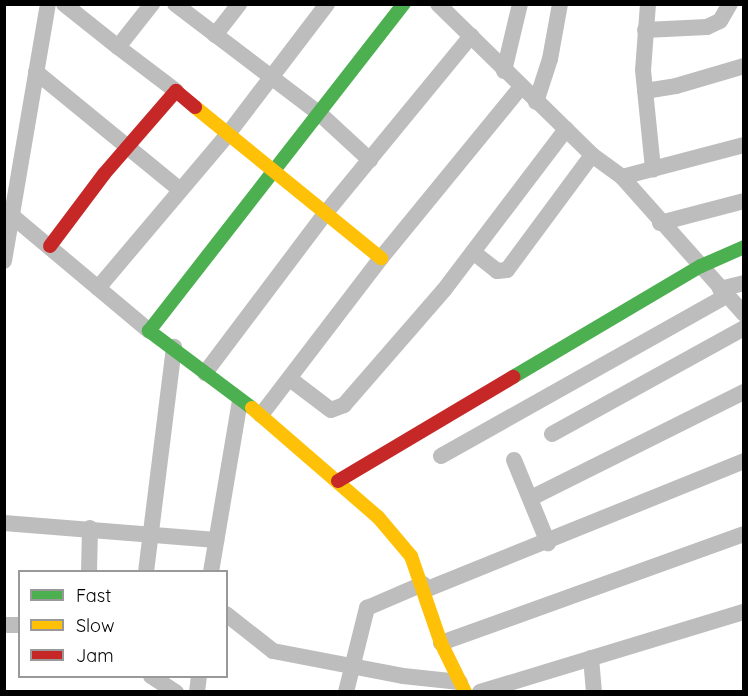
<!DOCTYPE html>
<style>
body{margin:0}
#map{position:relative;width:748px;height:696px;overflow:hidden;background:#fff;font-family:Quicksand,sans-serif}
div>[style]{position:absolute}
.street>*{height:16px;margin:-8px;padding:0 8px;transform-origin:8px;border-radius:8px;background:#bdbdbd}
.fast>*{height:14px;margin:-7px;padding:0 7px;transform-origin:7px;border-radius:7px;background:#4caf50}
.slow>*{height:14px;margin:-7px;padding:0 7px;transform-origin:7px;border-radius:7px;background:#ffc107}
.jam>*{height:14px;margin:-7px;padding:0 7px;transform-origin:7px;border-radius:7px;background:#c62828}
span{translate:-50% -50%;white-space:nowrap;text-align:center;line-height:1.15;-webkit-text-stroke:6px #fff;paint-order:stroke}
.frame{position:absolute;inset:0;border:6px solid #000;pointer-events:none}
.legend{position:absolute;left:18px;top:570px;width:210px;height:108px;box-sizing:border-box;background:#fff;border:2px solid #999;margin:0;padding:8px 10px;list-style:none;font-size:18px;color:#000}
.legend li{display:flex;align-items:center;gap:12px;height:30px}
.legend b{width:30px;border:2px solid #999}
</style>
<div id="map">
<div class="street">
<div style="left:64px;top:4px;width:69px;rotate:38.5deg"></div>
<div style="left:118px;top:47px;width:55px;rotate:-51.7deg"></div>
<div style="left:175px;top:4px;width:182px;rotate:37.2deg"></div>
<div style="left:320px;top:114px;width:68px;rotate:42.6deg"></div>
<div style="left:438px;top:4px;width:216px;rotate:44.4deg"></div>
<div style="left:592px;top:155px;width:37px;rotate:36deg"></div>
<div style="left:622px;top:177px;width:183px;rotate:48.3deg"></div>
<div style="left:648px;top:4px;width:66px;rotate:94.3deg"></div>
<div style="left:643px;top:70px;width:100px;rotate:84.2deg"></div>
<div style="left:645px;top:30px;width:62px;rotate:-2.8deg"></div>
<div style="left:707px;top:27px;width:14px;rotate:-25deg"></div>
<div style="left:720px;top:21px;width:20px;rotate:-60deg"></div>
<div style="left:215px;top:35px;width:39px;rotate:-52deg"></div>
<div style="left:118px;top:47px;width:73px;rotate:37.2deg"></div>
<div style="left:504px;top:71px;width:69px;rotate:-76.6deg"></div>
<div style="left:36px;top:72px;width:186px;rotate:39.3deg"></div>
<div style="left:645px;top:91px;width:31px;rotate:-9deg"></div>
<div style="left:676px;top:86px;width:71px;rotate:-16.4deg"></div>
<div style="left:536px;top:102px;width:45px;rotate:-72deg"></div>
<div style="left:550px;top:59px;width:56px;rotate:-79.7deg"></div>
<div style="left:622px;top:177px;width:126px;rotate:-14.7deg"></div>
<div style="left:11px;top:215px;width:180px;rotate:40deg"></div>
<div style="left:660px;top:223px;width:87px;rotate:-14.7deg"></div>
<div style="left:473px;top:252px;width:31px;rotate:38deg"></div>
<div style="left:497px;top:271px;width:10px;rotate:-6deg"></div>
<div style="left:507px;top:270px;width:143px;rotate:-53.5deg"></div>
<div style="left:4px;top:261px;width:261px;rotate:-80.3deg"></div>
<div style="left:98px;top:288px;width:202px;rotate:-49.8deg"></div>
<div style="left:228px;top:134px;width:163px;rotate:-52.7deg"></div>
<div style="left:720px;top:289px;width:25px;rotate:-14deg"></div>
<div style="left:205px;top:373px;width:198px;rotate:-53deg"></div>
<div style="left:324px;top:215px;width:232px;rotate:-50.6deg"></div>
<div style="left:290px;top:379px;width:51px;rotate:37.1deg"></div>
<div style="left:331px;top:410px;width:14px;rotate:-21deg"></div>
<div style="left:344px;top:405px;width:152px;rotate:-49deg"></div>
<div style="left:444px;top:290px;width:202px;rotate:-52.8deg"></div>
<div style="left:261px;top:415px;width:198px;rotate:-52.6deg"></div>
<div style="left:381px;top:258px;width:220px;rotate:-50.7deg"></div>
<div style="left:552px;top:434px;width:219px;rotate:-28.9deg"></div>
<div style="left:441px;top:456px;width:327px;rotate:-29.3deg"></div>
<div style="left:514px;top:460px;width:90px;rotate:67.7deg"></div>
<div style="left:531px;top:498px;width:238px;rotate:-26.5deg"></div>
<div style="left:4px;top:523px;width:213px;rotate:4.6deg"></div>
<div style="left:89px;top:572px;width:44px;rotate:-88.7deg"></div>
<div style="left:146px;top:572px;width:227px;rotate:-82.9deg"></div>
<div style="left:211px;top:572px;width:173px;rotate:-80.4deg"></div>
<div style="left:425px;top:590px;width:344px;rotate:-22deg"></div>
<div style="left:226px;top:614px;width:60px;rotate:38.2deg"></div>
<div style="left:273px;top:651px;width:132px;rotate:10.9deg"></div>
<div style="left:403px;top:676px;width:57px;rotate:6deg"></div>
<div style="left:4px;top:625px;width:16px"></div>
<div style="left:441px;top:643px;width:322px;rotate:-19.8deg"></div>
<div style="left:591px;top:658px;width:34px;rotate:85deg"></div>
<div style="left:151px;top:676px;width:30px;rotate:33deg"></div>
<div style="left:197px;top:692px;width:16px;rotate:-83deg"></div>
<div style="left:346px;top:692px;width:87px;rotate:-76deg"></div>
<div style="left:367px;top:608px;width:61px;rotate:-23.2deg"></div>
<div style="left:480px;top:692px;width:276px;rotate:-16.9deg"></div>
</div>
<div class="fast">
<div style="left:513px;top:377px;width:218px;rotate:-30.6deg"></div>
<div style="left:701px;top:266px;width:47px;rotate:-23.8deg"></div>
<div style="left:252px;top:408px;width:129px;rotate:-143.2deg"></div>
<div style="left:149px;top:331px;width:415px;rotate:-52.1deg"></div>
</div>
<div class="slow">
<div style="left:195px;top:107px;width:240px;rotate:39.1deg"></div>
<div style="left:252px;top:408px;width:167px;rotate:40.9deg"></div>
<div style="left:378px;top:517px;width:51px;rotate:49.8deg"></div>
<div style="left:411px;top:556px;width:92px;rotate:71deg"></div>
<div style="left:441px;top:643px;width:55px;rotate:63.9deg"></div>
</div>
<div class="jam">
<div style="left:50px;top:246px;width:90px;rotate:-53.1deg"></div>
<div style="left:104px;top:174px;width:110px;rotate:-49.1deg"></div>
<div style="left:176px;top:91px;width:25px;rotate:40deg"></div>
<div style="left:338px;top:481px;width:204px;rotate:-30.7deg"></div>
</div>
<div class="frame"></div>
<ul class="legend">
<li><b style="height:8px;background:#4caf50"></b>Fast</li>
<li><b style="height:8px;background:#ffc107"></b>Slow</li>
<li><b style="height:8px;background:#c62828"></b>Jam</li>
</ul>
</div>
